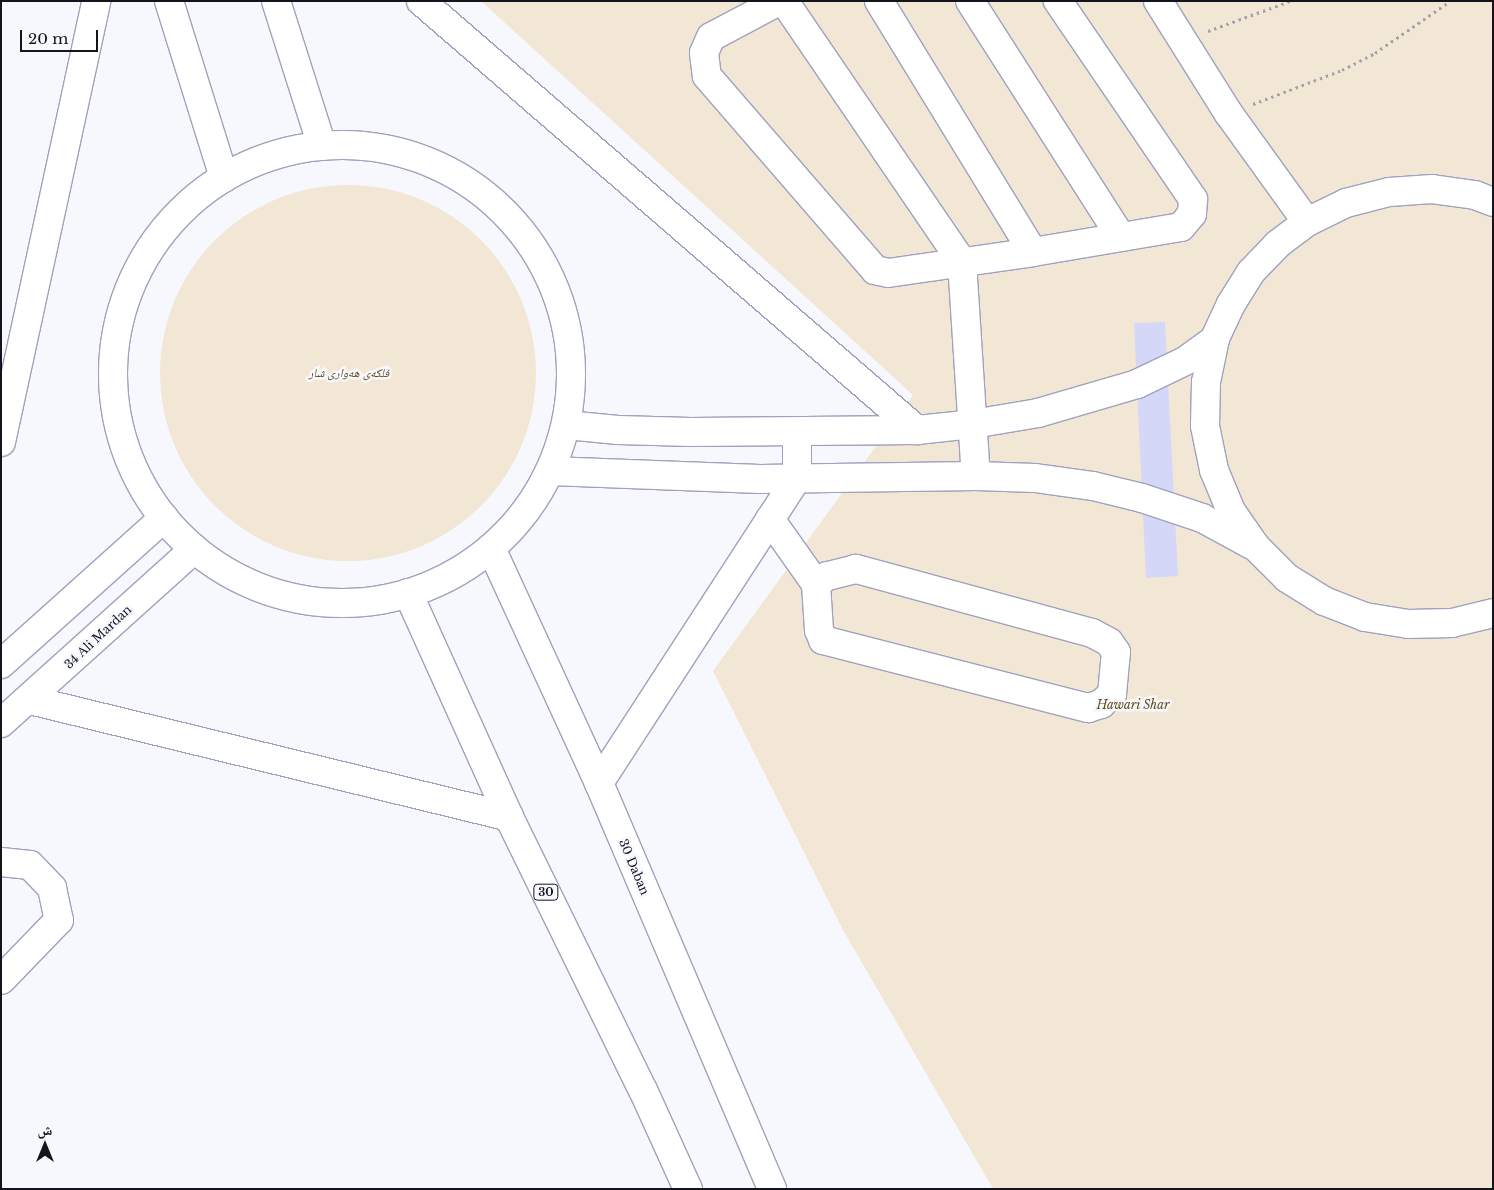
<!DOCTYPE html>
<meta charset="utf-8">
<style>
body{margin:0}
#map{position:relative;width:1494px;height:1190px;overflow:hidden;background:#f7f8fe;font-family:"Libre Baskerville","Noto Naskh Arabic",serif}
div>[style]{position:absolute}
.green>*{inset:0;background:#f2e7d4}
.round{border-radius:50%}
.building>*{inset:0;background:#d4d7f7}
.path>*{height:3px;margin-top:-1.5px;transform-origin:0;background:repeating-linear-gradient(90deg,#a1a2aa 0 2.5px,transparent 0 6.5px)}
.roads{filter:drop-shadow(1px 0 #9fa2be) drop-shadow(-1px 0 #9fa2be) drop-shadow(0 1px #9fa2be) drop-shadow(0 -1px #9fa2be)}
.minor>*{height:28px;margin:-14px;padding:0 14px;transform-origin:14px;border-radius:14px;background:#fff}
.major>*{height:28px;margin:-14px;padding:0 14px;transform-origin:14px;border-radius:14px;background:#fff}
.major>.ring{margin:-14px;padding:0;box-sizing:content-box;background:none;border:28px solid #fff;border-radius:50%}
span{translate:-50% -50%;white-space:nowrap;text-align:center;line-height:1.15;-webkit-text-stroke:5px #f7f8fe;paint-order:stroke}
.shield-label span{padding:1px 4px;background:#f7f8fe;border:1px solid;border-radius:4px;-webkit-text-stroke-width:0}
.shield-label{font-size:11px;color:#13141e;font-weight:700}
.park-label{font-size:12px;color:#654d19;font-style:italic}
.street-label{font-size:12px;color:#13141e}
.frame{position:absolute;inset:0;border:2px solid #13141e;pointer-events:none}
.north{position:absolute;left:20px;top:1120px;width:50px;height:50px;-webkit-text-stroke:4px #f7f8fe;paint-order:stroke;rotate:0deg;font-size:14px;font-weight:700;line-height:20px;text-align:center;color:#13141e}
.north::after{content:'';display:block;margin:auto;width:18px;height:22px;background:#13141e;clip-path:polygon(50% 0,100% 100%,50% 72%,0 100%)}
.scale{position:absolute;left:20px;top:30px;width:78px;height:22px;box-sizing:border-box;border:2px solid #13141e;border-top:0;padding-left:6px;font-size:15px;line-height:18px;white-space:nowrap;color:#13141e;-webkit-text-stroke:4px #f7f8fe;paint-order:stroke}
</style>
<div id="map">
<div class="green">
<div style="clip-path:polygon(481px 1px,1493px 1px,1493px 1189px,993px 1189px,843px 930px,713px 671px,913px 395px)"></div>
<div class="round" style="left:160px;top:185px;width:376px;height:376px"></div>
</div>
<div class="building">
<div style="clip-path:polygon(1165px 322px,1178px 576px,1146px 578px,1134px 323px)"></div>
</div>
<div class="path">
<div style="left:1208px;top:31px;width:87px;rotate:-20.1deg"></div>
<div style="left:1253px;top:104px;width:95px;rotate:-20.9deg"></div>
<div style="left:1342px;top:70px;width:37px;rotate:-27deg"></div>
<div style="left:1375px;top:53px;width:91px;rotate:-34.7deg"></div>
</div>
<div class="roads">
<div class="minor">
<div style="left:779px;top:1px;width:77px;rotate:152.1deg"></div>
<div style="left:711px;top:37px;width:17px;rotate:114deg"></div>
<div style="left:704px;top:53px;width:23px;rotate:83deg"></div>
<div style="left:707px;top:76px;width:257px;rotate:49.1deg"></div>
<div style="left:875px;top:270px;width:13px;rotate:13deg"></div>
<div style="left:888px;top:273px;width:147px;rotate:-8.2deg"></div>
<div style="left:1033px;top:252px;width:150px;rotate:-9.6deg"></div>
<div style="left:1181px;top:227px;width:17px;rotate:-50deg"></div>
<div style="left:1192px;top:214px;width:15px;rotate:-86deg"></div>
<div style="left:1193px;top:199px;width:240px;rotate:-124.3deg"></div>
<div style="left:784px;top:1px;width:316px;rotate:55.7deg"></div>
<div style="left:962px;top:262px;width:214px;rotate:86.3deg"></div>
<div style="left:879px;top:1px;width:294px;rotate:58.5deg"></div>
<div style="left:970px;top:1px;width:280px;rotate:57.4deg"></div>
<div style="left:1158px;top:1px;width:133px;rotate:57.9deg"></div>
<div style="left:1229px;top:114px;width:133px;rotate:54.2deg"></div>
<div style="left:1493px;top:202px;width:19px;rotate:-159deg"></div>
<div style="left:1475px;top:195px;width:43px;rotate:-172.1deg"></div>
<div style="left:1432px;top:189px;width:43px;rotate:176deg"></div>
<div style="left:1389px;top:192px;width:44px;rotate:165.7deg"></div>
<div style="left:1346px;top:203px;width:43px;rotate:154deg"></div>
<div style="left:1307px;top:222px;width:38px;rotate:143deg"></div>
<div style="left:1277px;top:245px;width:37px;rotate:134deg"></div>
<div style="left:1251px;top:272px;width:38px;rotate:122deg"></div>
<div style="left:1231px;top:304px;width:38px;rotate:115deg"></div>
<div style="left:1215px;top:339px;width:44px;rotate:101.8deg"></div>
<div style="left:1206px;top:382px;width:44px;rotate:91.3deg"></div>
<div style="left:1205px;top:426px;width:45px;rotate:78.4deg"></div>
<div style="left:1214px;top:470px;width:44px;rotate:67.5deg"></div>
<div style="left:1231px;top:511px;width:44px;rotate:55.2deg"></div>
<div style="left:1256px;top:547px;width:44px;rotate:45deg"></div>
<div style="left:1287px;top:578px;width:44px;rotate:31.9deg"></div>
<div style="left:1324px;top:601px;width:44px;rotate:21.3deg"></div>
<div style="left:1365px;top:617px;width:44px;rotate:9.2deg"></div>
<div style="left:1408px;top:624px;width:44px;rotate:-1.3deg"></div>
<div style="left:1452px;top:623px;width:42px;rotate:-13.7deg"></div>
<div style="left:566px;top:425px;width:52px;rotate:5.5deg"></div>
<div style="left:618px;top:430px;width:73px;rotate:1.6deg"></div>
<div style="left:691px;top:432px;width:226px;rotate:-0.5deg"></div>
<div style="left:917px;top:430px;width:56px;rotate:-6.1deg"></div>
<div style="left:973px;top:424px;width:66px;rotate:-9.6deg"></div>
<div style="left:1038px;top:413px;width:103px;rotate:-16.3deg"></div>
<div style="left:1137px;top:384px;width:53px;rotate:-25.6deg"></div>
<div style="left:1185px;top:361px;width:37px;rotate:-36deg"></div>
<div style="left:550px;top:471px;width:210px;rotate:2.2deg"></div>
<div style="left:760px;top:479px;width:216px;rotate:-0.8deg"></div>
<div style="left:976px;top:476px;width:59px;rotate:1.9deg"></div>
<div style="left:1035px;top:478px;width:59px;rotate:7.9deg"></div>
<div style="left:1093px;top:486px;width:50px;rotate:13.8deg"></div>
<div style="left:1142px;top:498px;width:63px;rotate:18.4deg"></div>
<div style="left:1202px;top:518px;width:57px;rotate:28.4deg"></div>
<div style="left:797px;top:478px;width:47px;rotate:-90deg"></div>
<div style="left:770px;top:519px;width:80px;rotate:54.7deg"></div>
<div style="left:816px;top:584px;width:46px;rotate:86.3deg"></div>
<div style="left:819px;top:630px;width:11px;rotate:68deg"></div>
<div style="left:823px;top:640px;width:274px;rotate:14.4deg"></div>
<div style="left:1088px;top:708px;width:14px;rotate:-17deg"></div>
<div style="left:1101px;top:704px;width:15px;rotate:-42deg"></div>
<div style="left:1112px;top:694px;width:42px;rotate:-84.6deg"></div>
<div style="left:1116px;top:652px;width:12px;rotate:-125deg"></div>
<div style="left:1109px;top:642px;width:19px;rotate:-152deg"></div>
<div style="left:1092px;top:633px;width:245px;rotate:-164.8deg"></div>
<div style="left:856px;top:569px;width:30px;rotate:166deg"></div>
<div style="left:827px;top:576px;width:14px;rotate:144deg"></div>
<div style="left:1px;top:862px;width:29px;rotate:6deg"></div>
<div style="left:30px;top:865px;width:32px;rotate:46deg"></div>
<div style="left:52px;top:888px;width:33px;rotate:78deg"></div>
<div style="left:59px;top:920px;width:83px;rotate:134deg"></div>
</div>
<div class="major">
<div style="left:169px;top:1px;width:185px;rotate:72.7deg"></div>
<div style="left:276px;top:1px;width:152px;rotate:72.4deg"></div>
<div style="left:421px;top:1px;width:656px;rotate:40.86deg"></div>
<div class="ring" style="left:113px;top:145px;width:430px;height:430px"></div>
<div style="left:1px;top:442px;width:451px;rotate:-77.8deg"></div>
<div style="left:491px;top:548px;width:259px;rotate:65.3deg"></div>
<div style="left:599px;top:783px;width:441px;rotate:66.9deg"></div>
<div style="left:408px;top:593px;width:246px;rotate:65.7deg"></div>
<div style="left:509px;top:817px;width:304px;rotate:63.9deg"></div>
<div style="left:643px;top:1090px;width:109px;rotate:65.6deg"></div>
<div style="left:1px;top:664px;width:219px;rotate:-41.9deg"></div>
<div style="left:30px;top:700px;width:493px;rotate:13.7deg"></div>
<div style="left:1px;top:723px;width:260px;rotate:-42deg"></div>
<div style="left:599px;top:783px;width:364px;rotate:-57deg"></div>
</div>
</div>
<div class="shield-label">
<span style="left:546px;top:892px">30</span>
</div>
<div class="park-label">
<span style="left:349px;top:373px">فلکەی هەواری شار</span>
<span style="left:1133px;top:705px">Hawari Shar</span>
</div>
<div class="street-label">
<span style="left:98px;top:637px;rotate:-43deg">34 Ali Mardan</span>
<span style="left:634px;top:867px;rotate:67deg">30 Daban</span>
</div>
<div class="frame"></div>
<div class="north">ش</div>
<div class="scale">20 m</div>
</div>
